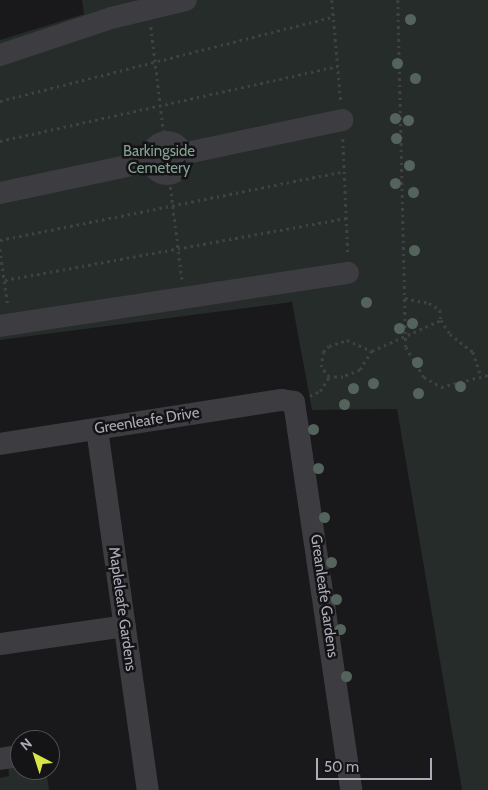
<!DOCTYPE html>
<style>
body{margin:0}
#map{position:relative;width:488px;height:790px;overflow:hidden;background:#19181a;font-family:Cabin,sans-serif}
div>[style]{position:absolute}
.green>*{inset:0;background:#252c29}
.path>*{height:2.5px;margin-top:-1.25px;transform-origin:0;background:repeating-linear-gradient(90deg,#414046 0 2.5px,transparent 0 6.5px)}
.minor>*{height:22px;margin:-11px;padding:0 11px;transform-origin:11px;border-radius:11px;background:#3d3c41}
.minor>.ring{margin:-11px;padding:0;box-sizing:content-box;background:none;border:22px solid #3d3c41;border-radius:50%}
.trees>*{width:11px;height:11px;margin:-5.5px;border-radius:50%;background:#54645d}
span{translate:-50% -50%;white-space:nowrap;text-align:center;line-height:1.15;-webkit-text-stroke:5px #141315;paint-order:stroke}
.park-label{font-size:15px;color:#84a293}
.street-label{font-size:15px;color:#adacb9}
.north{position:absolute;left:10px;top:730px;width:50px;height:50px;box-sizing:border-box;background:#141315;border:1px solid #515057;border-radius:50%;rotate:320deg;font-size:14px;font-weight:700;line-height:20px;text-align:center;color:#adacb9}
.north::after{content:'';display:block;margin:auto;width:18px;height:22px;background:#d8e447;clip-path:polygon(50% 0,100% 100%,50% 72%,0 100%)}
.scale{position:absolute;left:316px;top:758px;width:116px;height:22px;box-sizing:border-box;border:2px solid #adacb9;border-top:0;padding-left:6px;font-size:15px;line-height:18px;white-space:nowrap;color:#adacb9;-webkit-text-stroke:4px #141315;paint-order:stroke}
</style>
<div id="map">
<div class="green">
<div style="clip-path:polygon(82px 0,488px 0,488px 790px,462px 790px,397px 409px,312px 410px,292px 302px,0 340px,0 40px,84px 14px)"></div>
<div style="clip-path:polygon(20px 764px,20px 770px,46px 770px,49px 790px,0 790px,0 778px,9px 776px,8px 765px)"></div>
</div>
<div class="path">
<div style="left:332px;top:0;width:103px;rotate:85deg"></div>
<div style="left:398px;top:0;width:347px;rotate:88.7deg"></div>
<div style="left:406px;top:347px;width:35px;rotate:59deg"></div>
<div style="left:424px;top:377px;width:20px;rotate:30deg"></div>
<div style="left:441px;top:387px;width:49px;rotate:-14.3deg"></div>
<div style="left:151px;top:27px;width:116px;rotate:83.1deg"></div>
<div style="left:0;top:101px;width:343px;rotate:-14.2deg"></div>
<div style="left:343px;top:139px;width:116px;rotate:87.5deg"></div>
<div style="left:0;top:141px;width:346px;rotate:-12.5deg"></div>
<div style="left:169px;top:174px;width:106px;rotate:82.9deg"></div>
<div style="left:0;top:240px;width:351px;rotate:-11.3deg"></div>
<div style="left:0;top:249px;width:58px;rotate:82deg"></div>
<div style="left:5px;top:280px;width:347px;rotate:-10.3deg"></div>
<div style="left:405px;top:298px;width:25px;rotate:12deg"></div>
<div style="left:429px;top:303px;width:13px;rotate:32deg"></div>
<div style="left:440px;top:310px;width:10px;rotate:84deg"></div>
<div style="left:441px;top:320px;width:17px;rotate:57deg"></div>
<div style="left:450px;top:334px;width:29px;rotate:38deg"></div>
<div style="left:473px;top:352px;width:26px;rotate:72deg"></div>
<div style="left:347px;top:340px;width:27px;rotate:24deg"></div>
<div style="left:372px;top:351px;width:22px;rotate:122deg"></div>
<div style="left:360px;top:370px;width:18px;rotate:158deg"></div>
<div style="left:343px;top:377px;width:14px;rotate:180deg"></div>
<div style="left:329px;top:377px;width:13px;rotate:-129deg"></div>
<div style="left:321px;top:367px;width:15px;rotate:-82deg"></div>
<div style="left:323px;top:352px;width:8px;rotate:-45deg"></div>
<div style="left:329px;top:346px;width:19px;rotate:-18deg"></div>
<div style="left:372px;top:351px;width:76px;rotate:-24.2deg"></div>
<div style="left:310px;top:396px;width:11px;rotate:-27deg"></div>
<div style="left:320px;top:391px;width:17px;rotate:-57deg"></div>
</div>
<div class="minor">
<div style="left:0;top:55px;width:117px;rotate:-18.4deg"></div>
<div style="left:111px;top:18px;width:77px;rotate:-13.5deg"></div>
<div class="ring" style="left:151px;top:142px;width:10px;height:10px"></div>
<div style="left:182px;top:154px;width:164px;rotate:-12deg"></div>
<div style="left:0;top:193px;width:154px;rotate:-12deg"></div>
<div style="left:0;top:326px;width:352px;rotate:-8.7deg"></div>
<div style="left:97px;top:429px;width:365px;rotate:82deg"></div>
<div style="left:0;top:444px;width:285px;rotate:-8.9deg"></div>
<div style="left:282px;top:400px;width:12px;rotate:9deg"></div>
<div style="left:294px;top:402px;width:392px;rotate:81.6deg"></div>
<div style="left:0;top:644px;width:126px;rotate:-8.2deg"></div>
<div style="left:0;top:759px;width:20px;rotate:-9deg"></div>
</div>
<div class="trees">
<div style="left:410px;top:19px"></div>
<div style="left:397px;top:63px"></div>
<div style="left:415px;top:78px"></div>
<div style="left:395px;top:118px"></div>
<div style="left:408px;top:120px"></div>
<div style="left:396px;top:138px"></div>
<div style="left:409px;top:165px"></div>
<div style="left:395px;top:183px"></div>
<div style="left:413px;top:192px"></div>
<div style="left:414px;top:250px"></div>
<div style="left:366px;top:302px"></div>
<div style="left:412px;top:323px"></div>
<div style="left:399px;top:328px"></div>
<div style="left:417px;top:362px"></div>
<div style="left:373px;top:383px"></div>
<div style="left:460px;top:386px"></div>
<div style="left:353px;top:388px"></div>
<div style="left:418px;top:393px"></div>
<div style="left:344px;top:404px"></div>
<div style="left:313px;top:429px"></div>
<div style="left:318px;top:468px"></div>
<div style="left:324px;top:517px"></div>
<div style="left:331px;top:562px"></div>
<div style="left:336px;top:599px"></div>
<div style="left:340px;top:629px"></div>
<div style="left:346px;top:676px"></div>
</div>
<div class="park-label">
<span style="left:159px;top:160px">Barkingside<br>Cemetery</span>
</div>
<div class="street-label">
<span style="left:147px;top:421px;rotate:-9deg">Greenleafe Drive</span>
<span style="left:324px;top:596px;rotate:82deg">Greanleafe Gardens</span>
<span style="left:122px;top:609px;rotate:82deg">Mapleleafe Gardens</span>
</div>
<div class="north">N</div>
<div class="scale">50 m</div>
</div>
